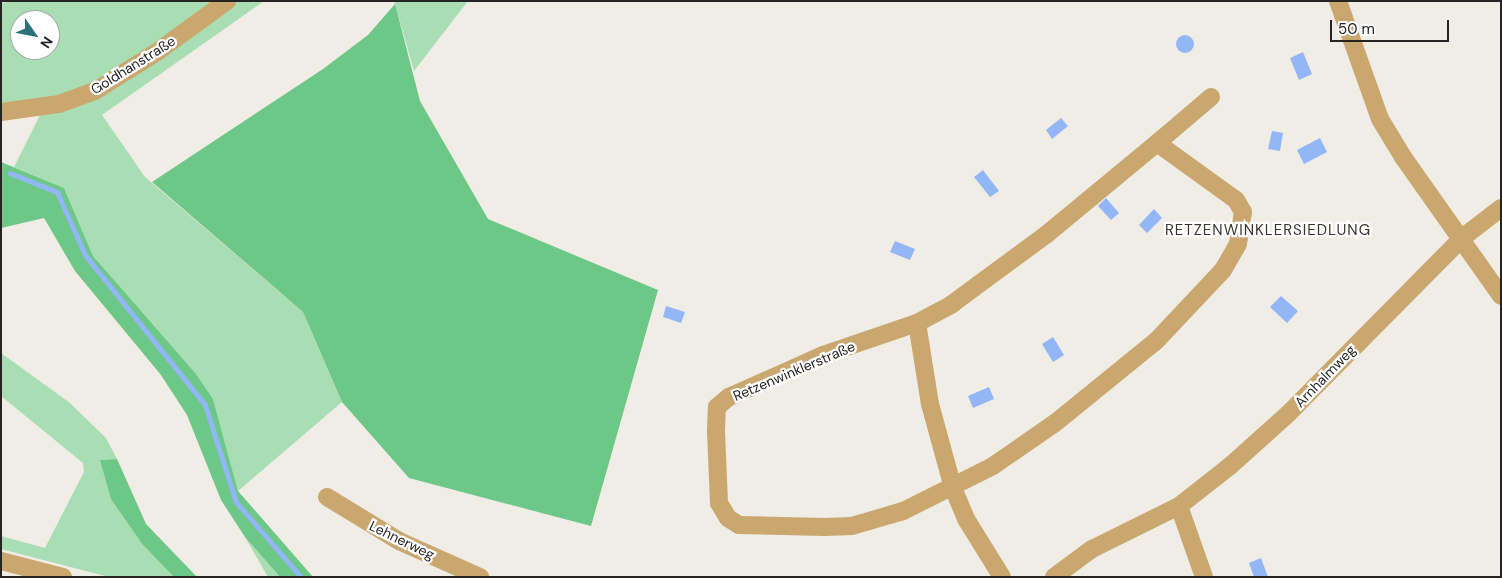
<!DOCTYPE html>
<meta charset="utf-8">
<style>
body{margin:0}
#map{position:relative;width:1502px;height:578px;overflow:hidden;background:#f0ece6;font-family:"DM Sans",sans-serif}
div>[style]{position:absolute}
.green>*{inset:0;background:#a9deb5}
.forest>*{inset:0;background:#6dc786}
.water>*{inset:0;background:#93b6f7}
.round{border-radius:50%}
.stream>*{height:5px;margin:-2.5px;padding:0 2.5px;transform-origin:2.5px;border-radius:2.5px;background:#93b6f7}
.minor>*{height:18px;margin:-9px;padding:0 9px;transform-origin:9px;border-radius:9px;background:#caa76f}
span{translate:-50% -50%;white-space:nowrap;text-align:center;line-height:1.15;-webkit-text-stroke:4.5px #fff;paint-order:stroke}
.street-label{font-size:14px;color:#262422}
.neighbourhood-label{font-size:15px;color:#393631;letter-spacing:1px}
.frame{position:absolute;inset:0;border:2px solid #262422;pointer-events:none}
.north{position:absolute;left:10px;top:10px;width:50px;height:50px;box-sizing:border-box;background:#fff;border:1px solid #a8a7a7;border-radius:50%;rotate:123deg;font-size:14px;font-weight:700;line-height:20px;text-align:center;color:#262422}
.north::after{content:'';display:block;margin:auto;width:18px;height:22px;background:#287278;clip-path:polygon(50% 0,100% 100%,50% 72%,0 100%)}
.scale{position:absolute;left:1330px;top:20px;width:119px;height:22px;box-sizing:border-box;border:2px solid #262422;border-top:0;padding-left:6px;font-size:15px;line-height:18px;white-space:nowrap;color:#262422;-webkit-text-stroke:4px #fff;paint-order:stroke}
</style>
<div id="map">
<div class="green">
<div style="clip-path:polygon(evenodd,13px 1px,218px 1px,120px 69px,69px 94px,1px 106px,1px 3px,13px 1px,20px 20px,50px 20px,50px 50px,20px 50px,20px 20px)"></div>
<div style="clip-path:polygon(238px 1px,264px 1px,102px 115px,145px 177px,303px 312px,342px 402px,238px 491px,213px 399px,93px 256px,64px 188px,14px 167px,40px 115px,189px 37px)"></div>
<div style="clip-path:polygon(394px 1px,468px 1px,414px 71px)"></div>
<div style="clip-path:polygon(1px 353px,70px 403px,106px 438px,117px 459px,100px 460px,143px 545px,174px 577px,109px 577px,1px 549px,1px 536px,45px 548px,84px 472px,83px 463px,1px 396px)"></div>
<div style="clip-path:polygon(245px 537px,280px 577px,268px 577px)"></div>
</div>
<div class="forest">
<div style="clip-path:polygon(395px 4px,420px 101px,488px 219px,658px 290px,591px 526px,409px 478px,342px 402px,303px 312px,152px 182px,323px 69px,368px 35px)"></div>
<div style="clip-path:polygon(1px 162px,64px 188px,93px 256px,195px 373px,213px 399px,238px 491px,313px 577px,280px 577px,245px 537px,221px 500px,187px 415px,161px 375px,75px 271px,44px 218px,1px 228px)"></div>
<div style="clip-path:polygon(117px 459px,146px 524px,197px 577px,174px 577px,143px 545px,111px 499px,100px 460px)"></div>
</div>
<div class="water">
<div class="round" style="left:1176px;top:35px;width:18px;height:18px"></div>
<div style="clip-path:polygon(1303px 52px,1312px 74px,1299px 80px,1290px 58px)"></div>
<div style="clip-path:polygon(1061px 118px,1068px 126px,1052px 139px,1046px 130px)"></div>
<div style="clip-path:polygon(1272px 131px,1283px 133px,1280px 151px,1268px 149px)"></div>
<div style="clip-path:polygon(1320px 138px,1327px 152px,1304px 164px,1297px 150px)"></div>
<div style="clip-path:polygon(983px 170px,999px 191px,990px 197px,974px 177px)"></div>
<div style="clip-path:polygon(1106px 198px,1119px 213px,1111px 220px,1098px 206px)"></div>
<div style="clip-path:polygon(1154px 209px,1162px 218px,1147px 233px,1139px 225px)"></div>
<div style="clip-path:polygon(895px 241px,915px 249px,910px 260px,890px 252px)"></div>
<div style="clip-path:polygon(1281px 296px,1298px 311px,1287px 323px,1270px 307px)"></div>
<div style="clip-path:polygon(666px 306px,685px 312px,681px 323px,663px 317px)"></div>
<div style="clip-path:polygon(1053px 337px,1064px 355px,1053px 362px,1042px 344px)"></div>
<div style="clip-path:polygon(989px 387px,994px 399px,973px 408px,968px 396px)"></div>
<div style="clip-path:polygon(1261px 558px,1268px 577px,1254px 577px,1249px 563px)"></div>
</div>
<div class="stream">
<div style="left:10px;top:173px;width:51px;rotate:22deg"></div>
<div style="left:57px;top:192px;width:69px;rotate:66deg"></div>
<div style="left:85px;top:255px;width:192px;rotate:51.3deg"></div>
<div style="left:205px;top:405px;width:102px;rotate:72.3deg"></div>
<div style="left:236px;top:502px;width:99px;rotate:49.1deg"></div>
</div>
<div class="minor">
<div style="left:1338px;top:1px;width:125px;rotate:70.4deg"></div>
<div style="left:1380px;top:119px;width:44px;rotate:58.8deg"></div>
<div style="left:1403px;top:157px;width:170px;rotate:54.8deg"></div>
<div style="left:1px;top:112px;width:59px;rotate:-7.9deg"></div>
<div style="left:59px;top:104px;width:38px;rotate:-20deg"></div>
<div style="left:95px;top:91px;width:73px;rotate:-32.2deg"></div>
<div style="left:157px;top:52px;width:87px;rotate:-36.1deg"></div>
<div style="left:1157px;top:143px;width:97px;rotate:35.8deg"></div>
<div style="left:1236px;top:200px;width:14px;rotate:60deg"></div>
<div style="left:1243px;top:212px;width:32px;rotate:99deg"></div>
<div style="left:1238px;top:244px;width:30px;rotate:120deg"></div>
<div style="left:1223px;top:270px;width:98px;rotate:133.3deg"></div>
<div style="left:1156px;top:341px;width:130px;rotate:140.9deg"></div>
<div style="left:1055px;top:423px;width:75px;rotate:145.3deg"></div>
<div style="left:993px;top:466px;width:101px;rotate:153.4deg"></div>
<div style="left:903px;top:511px;width:53px;rotate:163.6deg"></div>
<div style="left:852px;top:526px;width:27px;rotate:178deg"></div>
<div style="left:825px;top:527px;width:86px;rotate:-178.7deg"></div>
<div style="left:739px;top:525px;width:13px;rotate:-148deg"></div>
<div style="left:728px;top:518px;width:17px;rotate:-121deg"></div>
<div style="left:719px;top:503px;width:72px;rotate:-92.4deg"></div>
<div style="left:716px;top:431px;width:24px;rotate:-88deg"></div>
<div style="left:717px;top:407px;width:16px;rotate:-40deg"></div>
<div style="left:729px;top:397px;width:103px;rotate:-24.1deg"></div>
<div style="left:823px;top:355px;width:99px;rotate:-18.8deg"></div>
<div style="left:917px;top:323px;width:40px;rotate:-28deg"></div>
<div style="left:952px;top:304px;width:118px;rotate:-36.4deg"></div>
<div style="left:1047px;top:234px;width:143px;rotate:-39.6deg"></div>
<div style="left:1157px;top:143px;width:71px;rotate:-40.4deg"></div>
<div style="left:917px;top:323px;width:82px;rotate:80.9deg"></div>
<div style="left:930px;top:404px;width:87px;rotate:74.7deg"></div>
<div style="left:953px;top:488px;width:34px;rotate:67deg"></div>
<div style="left:966px;top:519px;width:68px;rotate:58.2deg"></div>
<div style="left:327px;top:497px;width:84px;rotate:31.4deg"></div>
<div style="left:399px;top:541px;width:89px;rotate:24deg"></div>
<div style="left:1179px;top:506px;width:75px;rotate:70.6deg"></div>
<div style="left:1px;top:561px;width:64px;rotate:14.5deg"></div>
<div style="left:1054px;top:577px;width:47px;rotate:-36.4deg"></div>
<div style="left:1092px;top:549px;width:97px;rotate:-26.3deg"></div>
<div style="left:1179px;top:506px;width:65px;rotate:-38.1deg"></div>
<div style="left:1230px;top:466px;width:78px;rotate:-41.9deg"></div>
<div style="left:1288px;top:414px;width:247px;rotate:-45.3deg"></div>
<div style="left:1462px;top:238px;width:49px;rotate:-37.6deg"></div>
</div>
<div class="street-label">
<span style="left:133px;top:65px;rotate:-32deg">Goldhanstraße</span>
<span style="left:794px;top:371px;rotate:-23deg">Retzenwinklerstraße</span>
<span style="left:1325px;top:376px;rotate:-46deg">Arnhalmweg</span>
<span style="left:402px;top:540px;rotate:26deg">Lehnerweg</span>
</div>
<div class="neighbourhood-label">
<span style="left:1268px;top:231px">RETZENWINKLERSIEDLUNG</span>
</div>
<div class="frame"></div>
<div class="north">N</div>
<div class="scale">50 m</div>
</div>
